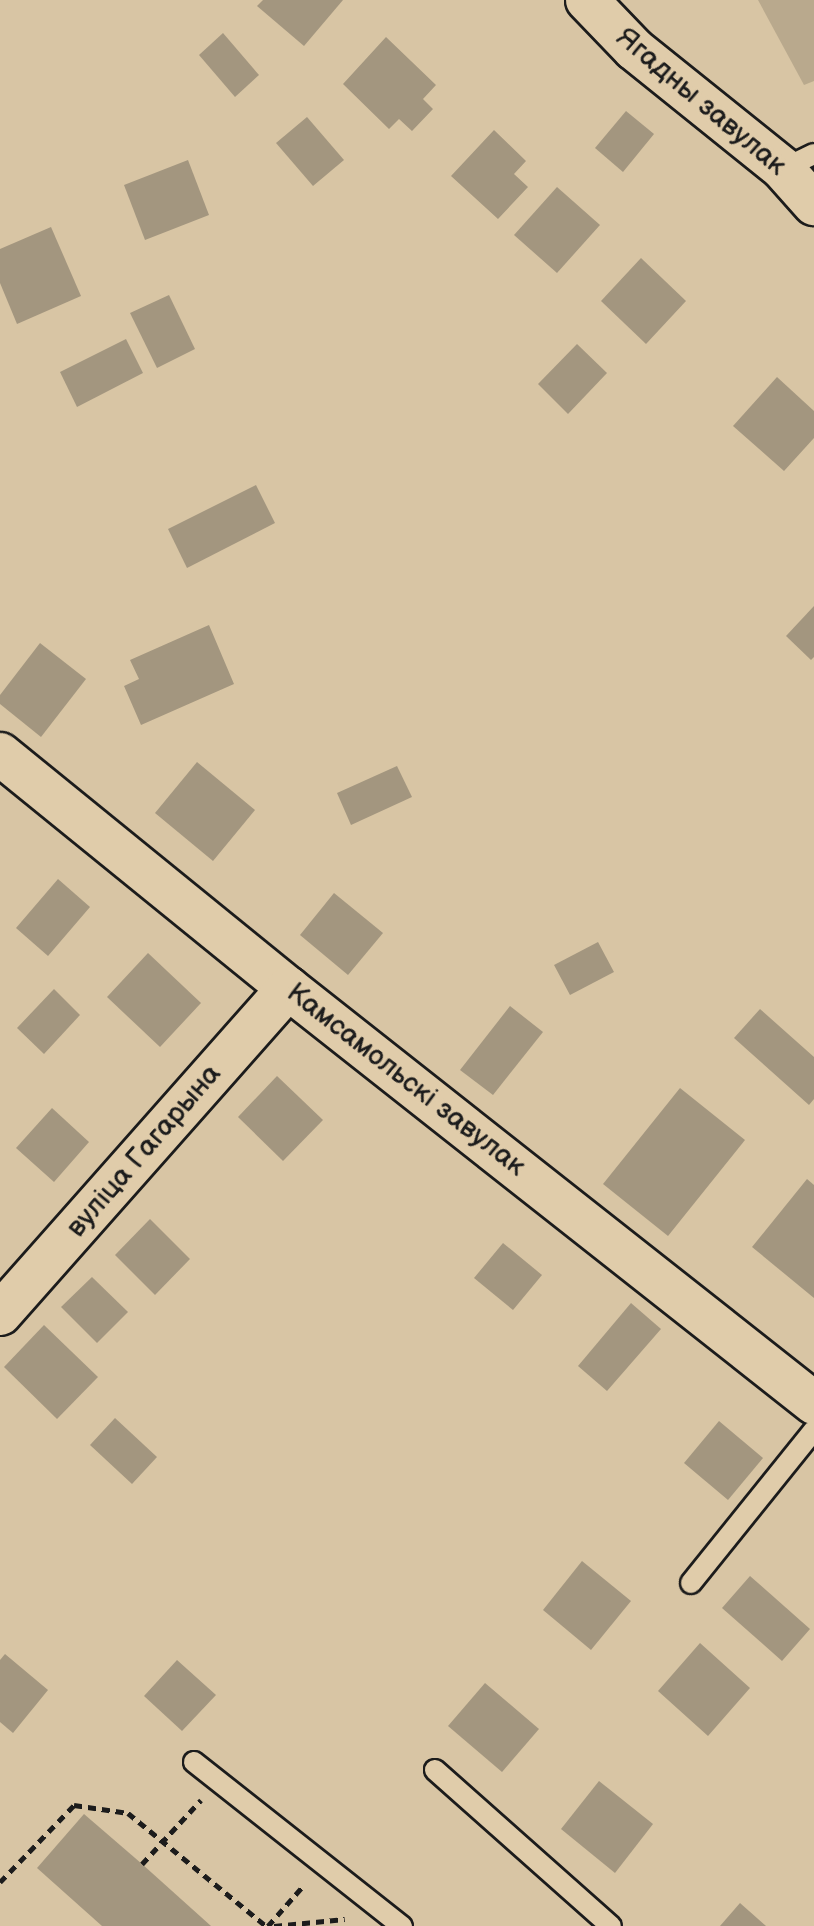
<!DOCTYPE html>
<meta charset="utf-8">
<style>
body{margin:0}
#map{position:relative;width:814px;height:1926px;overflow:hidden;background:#d8c5a4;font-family:"Balsamiq Sans",sans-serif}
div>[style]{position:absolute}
.green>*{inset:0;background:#b9a98d}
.building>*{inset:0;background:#a3967f}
.path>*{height:5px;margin-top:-2.5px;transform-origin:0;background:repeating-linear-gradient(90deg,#1c1c1c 0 8px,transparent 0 14px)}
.roads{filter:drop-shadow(2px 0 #1c1c1c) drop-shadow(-2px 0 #1c1c1c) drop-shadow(0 2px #1c1c1c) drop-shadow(0 -2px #1c1c1c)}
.lane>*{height:20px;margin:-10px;padding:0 10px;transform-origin:10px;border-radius:10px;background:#e0ccaa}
.street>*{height:42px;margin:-21px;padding:0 21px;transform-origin:21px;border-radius:21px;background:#e0ccaa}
span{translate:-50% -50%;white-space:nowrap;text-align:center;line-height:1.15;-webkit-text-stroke:7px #e0ccaa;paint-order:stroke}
.street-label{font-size:28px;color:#1c1c1c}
</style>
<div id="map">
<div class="green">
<div style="clip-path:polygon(758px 0,814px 0,814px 81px,804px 85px)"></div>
</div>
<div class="building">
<div style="clip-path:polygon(263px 0,343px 0,304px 46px,257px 6px)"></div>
<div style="clip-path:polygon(223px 33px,259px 75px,235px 97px,199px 55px)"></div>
<div style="clip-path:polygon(386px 37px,436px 85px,423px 99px,433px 109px,412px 131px,399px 119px,389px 129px,343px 84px)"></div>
<div style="clip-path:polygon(626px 111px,654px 134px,623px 172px,595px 148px)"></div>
<div style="clip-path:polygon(307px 117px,344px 160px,313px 186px,276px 143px)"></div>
<div style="clip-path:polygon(494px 130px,526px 161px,514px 174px,528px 187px,498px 219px,451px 176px)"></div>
<div style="clip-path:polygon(188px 160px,209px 215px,145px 240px,124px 185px)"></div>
<div style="clip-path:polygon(557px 187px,600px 225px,557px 273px,514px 235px)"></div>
<div style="clip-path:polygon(51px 227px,81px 296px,17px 324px,0 283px,0 249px)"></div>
<div style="clip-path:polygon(641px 258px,686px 301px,646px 344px,601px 301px)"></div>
<div style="clip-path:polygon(169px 295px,195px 349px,157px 368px,130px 313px)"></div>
<div style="clip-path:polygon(126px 339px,143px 373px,77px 407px,60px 372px)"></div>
<div style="clip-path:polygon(577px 344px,607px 373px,568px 414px,538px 384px)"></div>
<div style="clip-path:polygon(777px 377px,814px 411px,814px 438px,784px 471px,733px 426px)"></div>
<div style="clip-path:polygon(256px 485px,275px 523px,187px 568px,168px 529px)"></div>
<div style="clip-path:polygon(814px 606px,814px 657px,811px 660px,786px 636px)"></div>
<div style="clip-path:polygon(209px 625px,234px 684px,141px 725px,124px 686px,139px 679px,130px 660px)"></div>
<div style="clip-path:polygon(40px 643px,86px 679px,41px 737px,0 704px,0 695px)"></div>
<div style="clip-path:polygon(197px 762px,255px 810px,213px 861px,155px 813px)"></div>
<div style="clip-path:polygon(397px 766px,412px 797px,351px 825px,337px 793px)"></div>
<div style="clip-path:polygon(58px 879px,90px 907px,48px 956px,16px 928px)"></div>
<div style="clip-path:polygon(334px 893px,383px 933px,348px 975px,300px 935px)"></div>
<div style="clip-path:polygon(598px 942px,614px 972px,570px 995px,554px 965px)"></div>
<div style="clip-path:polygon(148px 953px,201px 1003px,160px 1047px,107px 997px)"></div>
<div style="clip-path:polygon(54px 989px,80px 1015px,44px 1054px,17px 1028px)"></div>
<div style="clip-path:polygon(510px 1006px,543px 1032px,493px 1095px,460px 1070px)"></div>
<div style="clip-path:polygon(760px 1009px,814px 1057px,814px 1099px,809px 1105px,734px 1038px)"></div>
<div style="clip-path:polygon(277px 1076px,323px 1120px,283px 1161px,238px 1117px)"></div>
<div style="clip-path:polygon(680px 1088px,745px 1140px,668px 1236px,603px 1184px)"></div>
<div style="clip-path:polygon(52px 1108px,89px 1142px,54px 1182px,16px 1148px)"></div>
<div style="clip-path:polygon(807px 1179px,814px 1185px,814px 1298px,752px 1247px)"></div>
<div style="clip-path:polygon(150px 1219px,190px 1259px,155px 1295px,115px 1255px)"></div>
<div style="clip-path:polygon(503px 1243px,542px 1275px,513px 1310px,474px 1278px)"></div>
<div style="clip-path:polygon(92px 1277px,128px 1312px,97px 1343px,61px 1307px)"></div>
<div style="clip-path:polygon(631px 1303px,661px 1329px,607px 1391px,578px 1366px)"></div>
<div style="clip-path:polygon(44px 1325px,98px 1377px,57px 1419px,4px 1367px)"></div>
<div style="clip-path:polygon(115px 1418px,157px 1457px,132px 1484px,90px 1445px)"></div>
<div style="clip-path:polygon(719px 1421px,763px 1458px,728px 1500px,684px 1463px)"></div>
<div style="clip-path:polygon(582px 1561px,631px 1601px,591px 1650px,543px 1610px)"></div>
<div style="clip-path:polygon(750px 1576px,810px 1629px,782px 1661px,722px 1608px)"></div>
<div style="clip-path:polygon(700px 1643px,750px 1688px,708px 1736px,658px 1691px)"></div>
<div style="clip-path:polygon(5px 1654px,48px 1690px,13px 1733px,0 1722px,0 1660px)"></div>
<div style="clip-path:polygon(177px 1660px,216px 1695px,182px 1731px,144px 1696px)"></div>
<div style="clip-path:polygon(485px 1683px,539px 1729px,502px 1772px,448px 1726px)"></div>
<div style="clip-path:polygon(599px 1781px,653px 1824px,615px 1873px,561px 1829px)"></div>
<div style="clip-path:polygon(84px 1814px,142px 1864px,211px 1926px,102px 1926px,37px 1868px)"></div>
<div style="clip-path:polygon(740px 1903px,766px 1926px,720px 1926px)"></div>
</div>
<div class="path">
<div style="left:142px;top:1864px;width:87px;rotate:-47.3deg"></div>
<div style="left:0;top:1882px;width:107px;rotate:-46.1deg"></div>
<div style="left:74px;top:1805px;width:55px;rotate:8.4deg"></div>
<div style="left:128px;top:1813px;width:178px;rotate:39.3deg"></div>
<div style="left:268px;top:1926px;width:55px;rotate:-48.7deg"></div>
<div style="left:274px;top:1926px;width:71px;rotate:-5.6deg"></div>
</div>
<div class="roads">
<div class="lane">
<div style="left:783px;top:169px;width:34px;rotate:-26deg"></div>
<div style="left:691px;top:1583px;width:196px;rotate:-51.2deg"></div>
<div style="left:194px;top:1762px;width:265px;rotate:38.3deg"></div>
<div style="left:435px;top:1770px;width:235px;rotate:41.6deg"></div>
</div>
<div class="street">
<div style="left:587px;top:0;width:68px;rotate:46.2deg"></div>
<div style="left:634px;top:49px;width:191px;rotate:38.8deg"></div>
<div style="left:783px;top:169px;width:47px;rotate:48.5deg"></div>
<div style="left:0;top:754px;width:371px;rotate:39.1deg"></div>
<div style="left:288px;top:988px;width:670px;rotate:38.27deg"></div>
<div style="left:0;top:1314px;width:435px;rotate:-48.5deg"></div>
</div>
</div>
<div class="street-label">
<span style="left:701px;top:102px;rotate:40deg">Ягадны завулак</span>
<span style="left:406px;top:1080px;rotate:38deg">Камсамольскі завулак</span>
<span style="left:144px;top:1151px;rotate:-49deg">вуліца Гагарына</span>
</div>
</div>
